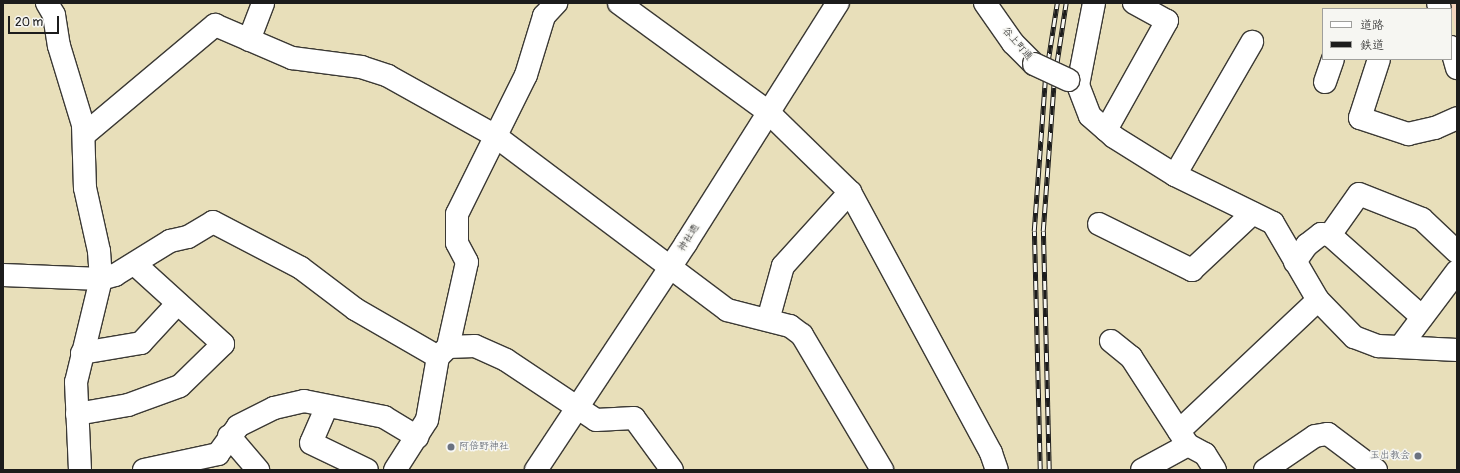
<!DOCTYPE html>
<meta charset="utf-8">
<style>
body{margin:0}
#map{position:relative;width:1460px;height:473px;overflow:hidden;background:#e8dfba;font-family:Pangolin,"Klee One",sans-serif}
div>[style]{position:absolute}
.built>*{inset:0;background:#f2d4be}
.roads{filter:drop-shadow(1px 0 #3b3934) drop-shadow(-1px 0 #3b3934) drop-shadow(0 1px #3b3934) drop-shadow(0 -1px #3b3934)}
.minor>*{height:22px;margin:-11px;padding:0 11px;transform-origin:11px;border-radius:11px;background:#fff}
.rail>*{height:4.5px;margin-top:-2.25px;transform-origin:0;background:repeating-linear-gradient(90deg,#f6f6f2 0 9px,#1c1c1c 0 18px);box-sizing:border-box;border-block:1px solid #1c1c1c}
.bridges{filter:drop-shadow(1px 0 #3b3934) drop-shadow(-1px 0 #3b3934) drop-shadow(0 1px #3b3934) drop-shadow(0 -1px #3b3934)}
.minor-bridge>*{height:22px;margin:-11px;padding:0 11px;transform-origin:11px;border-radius:11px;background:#fff}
.dots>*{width:11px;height:11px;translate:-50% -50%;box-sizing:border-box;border:2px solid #f6f6f2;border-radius:50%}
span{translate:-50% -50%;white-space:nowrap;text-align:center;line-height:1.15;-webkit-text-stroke:3px #f6f6f2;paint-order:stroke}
.street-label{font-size:10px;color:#1c1c1c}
.worship-label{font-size:10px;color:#5b616d}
.left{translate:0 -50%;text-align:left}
.right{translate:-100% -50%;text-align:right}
.frame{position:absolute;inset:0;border:4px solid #1c1c1c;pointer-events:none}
.legend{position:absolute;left:1322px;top:8px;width:130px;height:52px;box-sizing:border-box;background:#f6f6f2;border:1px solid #9f9f9c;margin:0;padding:5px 7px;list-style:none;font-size:12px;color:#1c1c1c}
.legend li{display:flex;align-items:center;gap:8px;height:20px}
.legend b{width:20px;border:1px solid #9f9f9c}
.scale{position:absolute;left:8px;top:16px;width:51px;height:18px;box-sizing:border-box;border:2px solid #1c1c1c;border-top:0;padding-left:5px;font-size:12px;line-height:14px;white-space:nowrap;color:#1c1c1c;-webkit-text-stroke:3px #f6f6f2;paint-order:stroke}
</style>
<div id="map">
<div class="built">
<div style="clip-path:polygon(1449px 3px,1457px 3px,1457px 36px,1451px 9px)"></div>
</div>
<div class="roads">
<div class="minor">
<div style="left:47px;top:3px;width:14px;rotate:60deg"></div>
<div style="left:54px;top:15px;width:31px;rotate:81deg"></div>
<div style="left:59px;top:46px;width:83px;rotate:73.1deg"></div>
<div style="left:83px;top:125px;width:63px;rotate:88.2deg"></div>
<div style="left:85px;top:188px;width:65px;rotate:77.5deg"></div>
<div style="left:99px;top:251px;width:28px;rotate:86deg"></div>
<div style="left:101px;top:279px;width:106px;rotate:103.6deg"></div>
<div style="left:76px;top:382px;width:88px;rotate:87.4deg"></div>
<div style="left:619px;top:3px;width:183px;rotate:36.1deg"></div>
<div style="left:767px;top:111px;width:116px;rotate:44.3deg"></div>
<div style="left:850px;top:192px;width:297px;rotate:61.6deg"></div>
<div style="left:991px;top:453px;width:18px;rotate:71deg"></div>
<div style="left:985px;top:3px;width:49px;rotate:55deg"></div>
<div style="left:1013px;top:43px;width:30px;rotate:45deg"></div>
<div style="left:1094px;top:3px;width:84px;rotate:101deg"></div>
<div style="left:1078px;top:85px;width:33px;rotate:69deg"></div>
<div style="left:1090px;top:116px;width:32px;rotate:41deg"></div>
<div style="left:1114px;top:137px;width:72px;rotate:31.9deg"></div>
<div style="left:1175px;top:175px;width:109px;rotate:26.1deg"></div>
<div style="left:1273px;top:223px;width:89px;rotate:59.7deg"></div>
<div style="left:1318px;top:300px;width:52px;rotate:45.8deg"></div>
<div style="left:1354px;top:337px;width:26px;rotate:21deg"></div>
<div style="left:1378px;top:346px;width:79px;rotate:2.9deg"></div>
<div style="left:1438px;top:3px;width:6px;rotate:72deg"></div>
<div style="left:249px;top:40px;width:40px;rotate:-69deg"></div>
<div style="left:1451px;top:47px;width:22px;rotate:74deg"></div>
<div style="left:1379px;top:59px;width:62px;rotate:107.9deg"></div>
<div style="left:1360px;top:118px;width:51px;rotate:18.4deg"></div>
<div style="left:1408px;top:134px;width:28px;rotate:-13deg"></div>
<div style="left:1435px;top:128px;width:24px;rotate:-24deg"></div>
<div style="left:1325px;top:82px;width:24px;rotate:-71deg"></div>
<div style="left:1106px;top:130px;width:125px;rotate:-60.8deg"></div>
<div style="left:1167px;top:21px;width:38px;rotate:-151deg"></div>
<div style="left:85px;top:134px;width:170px;rotate:-40deg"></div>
<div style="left:215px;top:25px;width:84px;rotate:23.2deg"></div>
<div style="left:292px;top:58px;width:70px;rotate:7.4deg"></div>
<div style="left:361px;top:67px;width:28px;rotate:18deg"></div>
<div style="left:388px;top:76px;width:121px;rotate:29.1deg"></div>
<div style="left:494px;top:135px;width:291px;rotate:36.9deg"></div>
<div style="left:727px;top:310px;width:65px;rotate:14.3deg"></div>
<div style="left:790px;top:326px;width:15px;rotate:37deg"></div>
<div style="left:802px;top:335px;width:157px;rotate:59.3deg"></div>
<div style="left:1175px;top:175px;width:154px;rotate:-59.9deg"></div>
<div style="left:1099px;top:224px;width:104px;rotate:26.3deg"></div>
<div style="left:1192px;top:270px;width:83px;rotate:-43.1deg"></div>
<div style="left:1330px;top:235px;width:50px;rotate:-54.7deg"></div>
<div style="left:1359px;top:194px;width:68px;rotate:21.6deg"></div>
<div style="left:1422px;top:219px;width:48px;rotate:43.3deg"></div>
<div style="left:1295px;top:262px;width:21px;rotate:-55deg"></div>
<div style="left:1307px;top:245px;width:18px;rotate:-38deg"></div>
<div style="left:1321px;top:234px;width:9px;rotate:6deg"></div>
<div style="left:1330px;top:235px;width:123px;rotate:41.7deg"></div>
<div style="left:3px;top:275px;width:98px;rotate:2.3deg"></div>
<div style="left:101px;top:279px;width:15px;rotate:-16deg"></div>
<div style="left:115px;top:275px;width:65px;rotate:-31.7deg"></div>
<div style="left:170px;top:241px;width:18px;rotate:-13deg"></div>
<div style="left:188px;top:237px;width:29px;rotate:-31deg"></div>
<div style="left:213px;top:222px;width:99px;rotate:27.6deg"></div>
<div style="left:301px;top:268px;width:68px;rotate:37.2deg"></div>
<div style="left:355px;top:309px;width:96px;rotate:30deg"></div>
<div style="left:768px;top:320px;width:56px;rotate:-74.5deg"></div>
<div style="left:783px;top:266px;width:100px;rotate:-47.8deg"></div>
<div style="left:1111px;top:341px;width:26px;rotate:39deg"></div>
<div style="left:1131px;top:357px;width:105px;rotate:57.1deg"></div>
<div style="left:1188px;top:445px;width:19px;rotate:28deg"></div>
<div style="left:1205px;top:454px;width:19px;rotate:58deg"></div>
<div style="left:448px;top:347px;width:27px;rotate:-2deg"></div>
<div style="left:475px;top:346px;width:34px;rotate:24deg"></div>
<div style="left:506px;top:360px;width:108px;rotate:33.7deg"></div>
<div style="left:596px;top:420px;width:38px;rotate:-3deg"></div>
<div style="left:634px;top:418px;width:64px;rotate:53.8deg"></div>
<div style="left:1400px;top:347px;width:95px;rotate:-53.1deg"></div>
<div style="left:82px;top:353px;width:60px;rotate:-9.6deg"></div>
<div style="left:141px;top:343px;width:54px;rotate:-47.2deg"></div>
<div style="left:327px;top:406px;width:40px;rotate:113.4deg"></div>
<div style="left:311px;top:443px;width:62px;rotate:25.7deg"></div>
<div style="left:77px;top:414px;width:52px;rotate:-10deg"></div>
<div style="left:128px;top:405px;width:55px;rotate:-20.1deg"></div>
<div style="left:180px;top:386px;width:60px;rotate:-44.3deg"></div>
<div style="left:223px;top:344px;width:118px;rotate:-137.8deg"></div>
<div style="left:1179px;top:431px;width:191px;rotate:-43.3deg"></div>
<div style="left:229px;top:436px;width:45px;rotate:49.5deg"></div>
<div style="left:144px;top:470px;width:76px;rotate:-12.2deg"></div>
<div style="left:218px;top:454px;width:34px;rotate:-54deg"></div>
<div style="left:238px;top:426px;width:40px;rotate:-26.6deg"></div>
<div style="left:274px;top:408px;width:31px;rotate:-13deg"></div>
<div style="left:304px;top:401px;width:82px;rotate:11.3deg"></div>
<div style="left:384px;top:417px;width:39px;rotate:31deg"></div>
<div style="left:395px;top:470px;width:59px;rotate:-57.4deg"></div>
<div style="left:427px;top:420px;width:64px;rotate:-80.1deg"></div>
<div style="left:438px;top:357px;width:14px;rotate:-45deg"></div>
<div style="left:448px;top:347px;width:87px;rotate:-77.4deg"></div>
<div style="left:467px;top:262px;width:21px;rotate:-118deg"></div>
<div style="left:457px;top:243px;width:29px;rotate:-90deg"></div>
<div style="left:457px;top:214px;width:155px;rotate:-63.6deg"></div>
<div style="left:526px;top:75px;width:62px;rotate:-73deg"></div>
<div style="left:544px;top:16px;width:18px;rotate:-47deg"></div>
<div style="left:536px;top:470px;width:272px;rotate:-56.5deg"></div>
<div style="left:686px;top:243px;width:284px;rotate:-57.7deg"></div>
<div style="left:1142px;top:470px;width:52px;rotate:-28.5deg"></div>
<div style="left:1265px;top:470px;width:60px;rotate:-34.2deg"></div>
<div style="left:1315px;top:436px;width:13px;rotate:-9deg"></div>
<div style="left:1328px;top:434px;width:60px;rotate:36.9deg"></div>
</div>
</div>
<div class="rail">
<div style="left:1040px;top:470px;width:239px;rotate:-91.4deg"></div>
<div style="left:1034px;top:231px;width:151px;rotate:-85.8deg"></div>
<div style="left:1045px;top:80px;width:78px;rotate:-81.1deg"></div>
<div style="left:1049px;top:470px;width:239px;rotate:-91.4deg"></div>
<div style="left:1043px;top:231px;width:150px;rotate:-85.8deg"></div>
<div style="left:1054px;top:81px;width:79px;rotate:-81.3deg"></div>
</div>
<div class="bridges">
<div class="minor-bridge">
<div style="left:1034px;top:64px;width:38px;rotate:25deg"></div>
</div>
</div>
<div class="dots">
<div style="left:451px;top:447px;background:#6b7280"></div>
<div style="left:1418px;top:456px;background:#6b7280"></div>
</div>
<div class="street-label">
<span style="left:1017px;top:44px;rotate:49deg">谷上町通</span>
<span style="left:689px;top:238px;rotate:-58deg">神社通</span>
</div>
<div class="worship-label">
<span class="left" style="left:459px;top:447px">阿倍野神社</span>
<span class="right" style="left:1410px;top:456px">玉出教会</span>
</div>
<div class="frame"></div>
<ul class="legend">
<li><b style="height:5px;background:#fff"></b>道路</li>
<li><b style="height:5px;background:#1c1c1c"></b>鉄道</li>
</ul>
<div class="scale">20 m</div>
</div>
